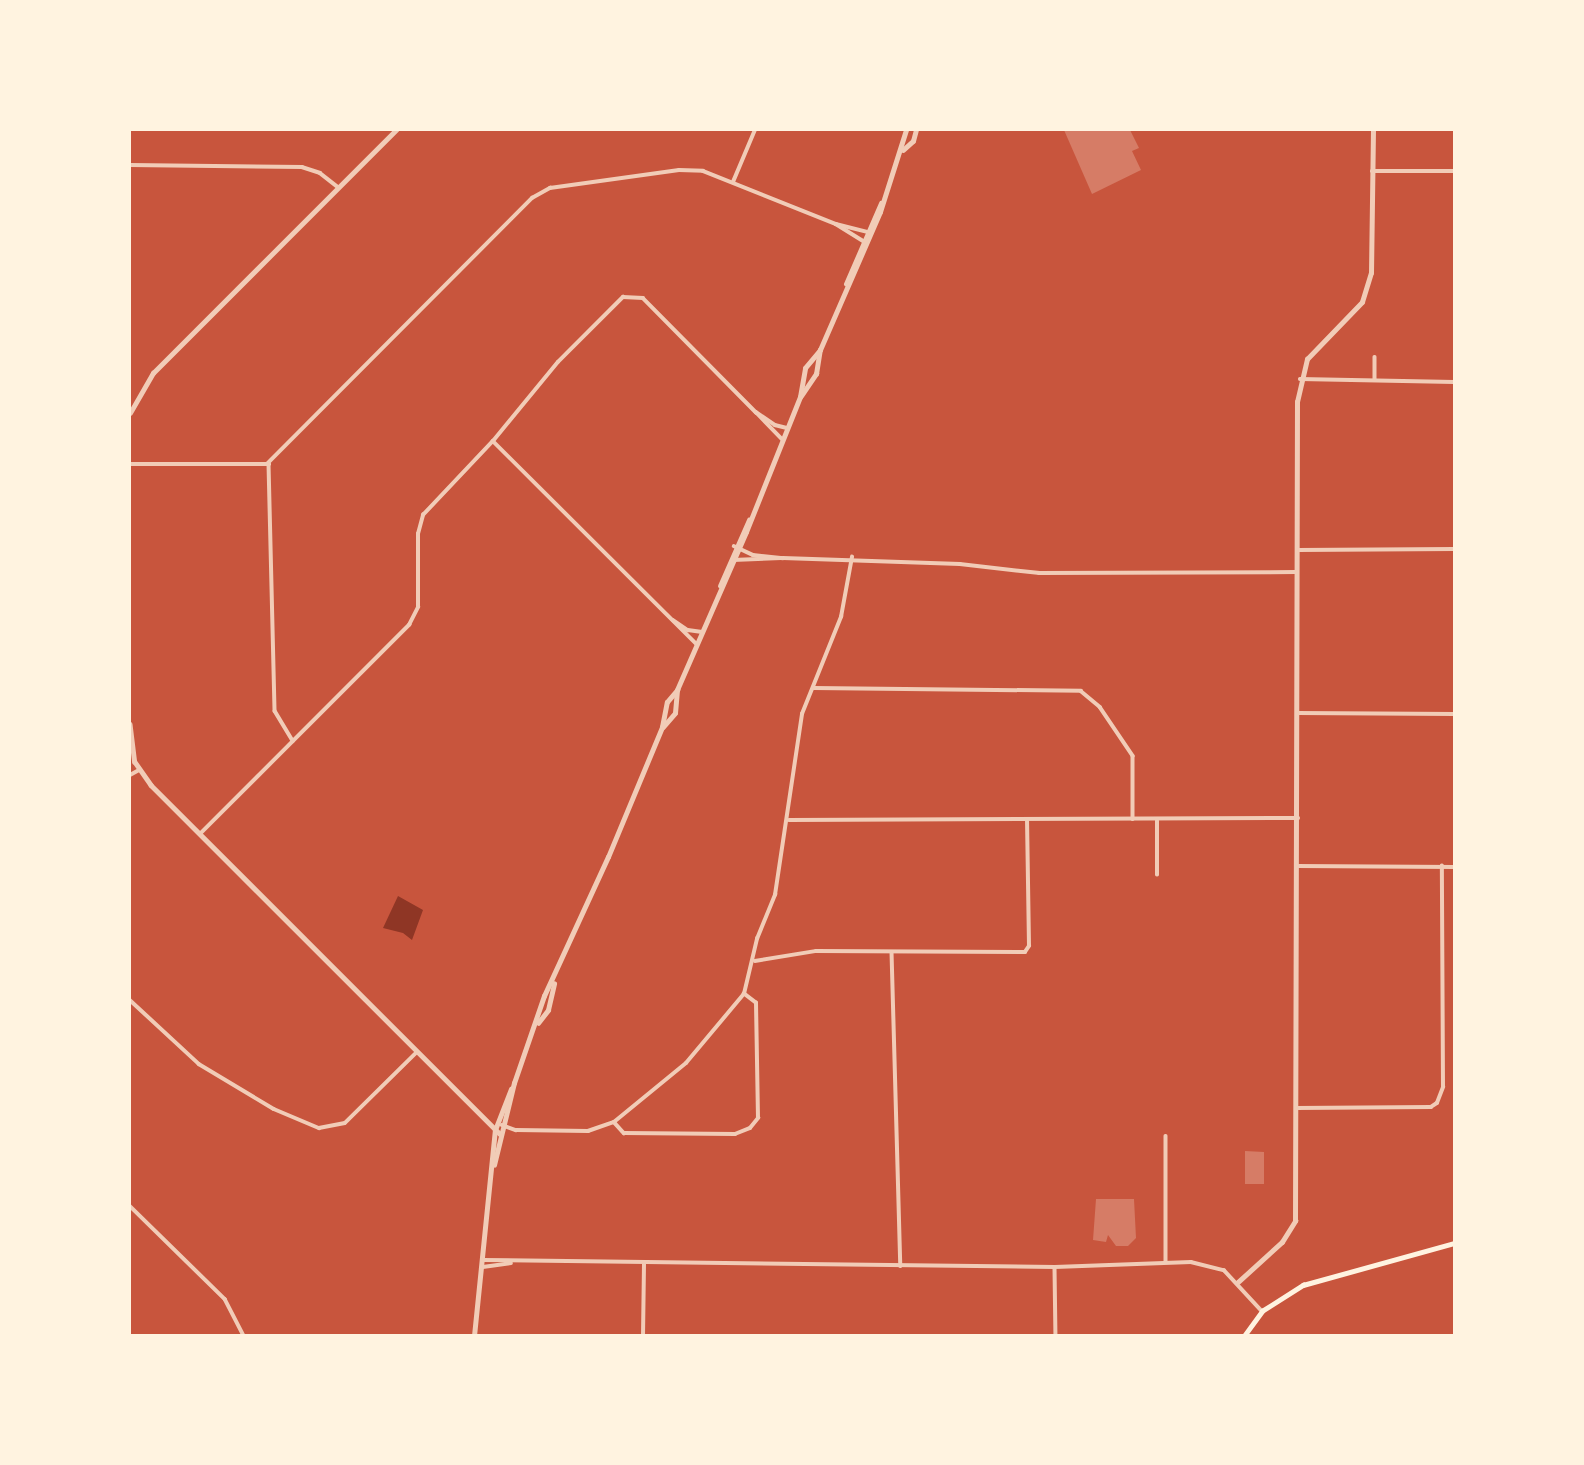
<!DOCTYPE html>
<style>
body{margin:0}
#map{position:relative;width:1584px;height:1465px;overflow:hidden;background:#c8553d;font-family:"Varela Round",sans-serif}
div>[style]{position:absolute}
.water>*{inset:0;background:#8f3625}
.building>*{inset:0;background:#d67c66}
.minor>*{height:3.5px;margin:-1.75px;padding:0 1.75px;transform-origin:1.75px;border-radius:1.75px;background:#f1ccb7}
.tertiary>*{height:4.5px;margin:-2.25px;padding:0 2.25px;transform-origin:2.25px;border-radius:2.25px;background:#f1ccb7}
.secondary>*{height:4.5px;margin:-2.25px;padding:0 2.25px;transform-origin:2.25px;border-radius:2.25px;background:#fff3e0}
span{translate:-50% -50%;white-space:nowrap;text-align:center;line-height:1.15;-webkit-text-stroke:5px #fff3e0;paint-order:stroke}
.frame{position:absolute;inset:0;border:131px solid #fff3e0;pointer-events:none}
</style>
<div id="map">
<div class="water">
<div style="clip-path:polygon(398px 896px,423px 910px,412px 940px,403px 933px,383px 928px)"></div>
</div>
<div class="building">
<div style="clip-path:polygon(1064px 130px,1130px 130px,1139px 148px,1132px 151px,1141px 170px,1092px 194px)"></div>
<div style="clip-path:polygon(1245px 1151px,1264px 1152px,1264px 1184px,1245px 1184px)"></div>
<div style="clip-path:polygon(1096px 1199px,1134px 1199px,1136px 1238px,1128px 1246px,1116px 1246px,1108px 1235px,1106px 1242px,1093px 1240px)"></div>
</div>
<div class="minor">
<div style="left:130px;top:165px;width:172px;rotate:0.7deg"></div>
<div style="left:302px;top:167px;width:19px;rotate:18deg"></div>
<div style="left:320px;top:173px;width:23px;rotate:38deg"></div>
<div style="left:1372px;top:171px;width:82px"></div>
<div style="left:733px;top:182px;width:56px;rotate:-67.1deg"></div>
<div style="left:836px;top:224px;width:36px;rotate:14deg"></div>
<div style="left:1375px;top:357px;width:23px;rotate:90deg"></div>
<div style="left:1300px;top:379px;width:154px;rotate:1.1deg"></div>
<div style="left:756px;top:412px;width:37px;rotate:46deg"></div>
<div style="left:493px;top:441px;width:288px;rotate:44.9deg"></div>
<div style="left:268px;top:463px;width:374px;rotate:-45.1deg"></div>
<div style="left:532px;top:198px;width:21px;rotate:-29deg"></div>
<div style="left:550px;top:188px;width:130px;rotate:-7.9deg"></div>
<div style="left:679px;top:170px;width:24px;rotate:2deg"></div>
<div style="left:703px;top:171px;width:143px;rotate:21.7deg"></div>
<div style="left:836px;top:224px;width:36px;rotate:32deg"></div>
<div style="left:130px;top:464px;width:139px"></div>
<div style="left:269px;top:464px;width:247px;rotate:88.6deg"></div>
<div style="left:275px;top:711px;width:35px;rotate:59deg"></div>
<div style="left:734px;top:546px;width:21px;rotate:25deg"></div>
<div style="left:753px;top:555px;width:30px;rotate:6deg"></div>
<div style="left:783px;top:558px;width:177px;rotate:1.9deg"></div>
<div style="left:960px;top:564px;width:80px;rotate:6.5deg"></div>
<div style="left:1039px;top:573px;width:257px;rotate:-0.2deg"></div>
<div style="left:1298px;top:550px;width:156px;rotate:-0.4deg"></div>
<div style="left:733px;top:560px;width:48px;rotate:-2.4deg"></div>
<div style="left:673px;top:620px;width:18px;rotate:34deg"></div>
<div style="left:688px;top:630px;width:14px;rotate:8deg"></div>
<div style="left:814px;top:688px;width:267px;rotate:0.6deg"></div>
<div style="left:1081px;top:691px;width:25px;rotate:40deg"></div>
<div style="left:1100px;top:707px;width:59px;rotate:56deg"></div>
<div style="left:1133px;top:756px;width:63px;rotate:90deg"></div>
<div style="left:1298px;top:713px;width:156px;rotate:0.4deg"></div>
<div style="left:130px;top:775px;width:10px;rotate:-29deg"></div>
<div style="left:789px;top:820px;width:509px;rotate:-0.23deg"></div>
<div style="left:200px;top:834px;width:296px;rotate:-45deg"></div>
<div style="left:409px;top:625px;width:20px;rotate:-63deg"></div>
<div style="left:418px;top:607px;width:73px;rotate:-90deg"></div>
<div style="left:418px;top:534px;width:20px;rotate:-75deg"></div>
<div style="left:423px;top:515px;width:102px;rotate:-46.6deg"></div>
<div style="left:493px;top:441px;width:102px;rotate:-50.6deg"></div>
<div style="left:558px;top:362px;width:92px;rotate:-45deg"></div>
<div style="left:623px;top:297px;width:20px;rotate:3deg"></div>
<div style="left:643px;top:298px;width:161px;rotate:45.3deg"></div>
<div style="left:756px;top:412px;width:23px;rotate:34deg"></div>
<div style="left:775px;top:425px;width:12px;rotate:14deg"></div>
<div style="left:1297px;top:866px;width:157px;rotate:0.4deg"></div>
<div style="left:1157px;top:875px;width:54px;rotate:-90deg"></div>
<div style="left:892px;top:952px;width:314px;rotate:88.4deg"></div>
<div style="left:755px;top:961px;width:62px;rotate:-9.3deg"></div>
<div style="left:816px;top:951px;width:209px;rotate:0.3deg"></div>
<div style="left:1025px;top:952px;width:7px;rotate:-56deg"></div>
<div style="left:1029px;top:946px;width:125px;rotate:-90.9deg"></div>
<div style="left:130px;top:1000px;width:94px;rotate:42.8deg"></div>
<div style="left:199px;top:1064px;width:87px;rotate:31deg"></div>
<div style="left:274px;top:1109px;width:49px;rotate:22.9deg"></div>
<div style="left:319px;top:1128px;width:26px;rotate:-11deg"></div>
<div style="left:345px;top:1123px;width:101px;rotate:-44.6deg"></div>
<div style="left:1296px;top:1108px;width:135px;rotate:-0.4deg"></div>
<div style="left:1431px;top:1107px;width:7px;rotate:-34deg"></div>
<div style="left:1437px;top:1103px;width:17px;rotate:-69deg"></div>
<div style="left:1443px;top:1087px;width:221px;rotate:-90.3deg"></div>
<div style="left:614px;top:1122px;width:15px;rotate:48deg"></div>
<div style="left:624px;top:1133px;width:111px;rotate:0.5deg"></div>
<div style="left:735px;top:1134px;width:16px;rotate:-22deg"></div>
<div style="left:750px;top:1128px;width:13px;rotate:-51deg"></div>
<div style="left:758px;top:1118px;width:115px;rotate:-91deg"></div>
<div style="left:756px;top:1003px;width:15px;rotate:-143deg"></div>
<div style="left:502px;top:1125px;width:15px;rotate:20deg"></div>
<div style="left:516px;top:1130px;width:72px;rotate:0.8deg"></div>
<div style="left:588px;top:1131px;width:28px;rotate:-19deg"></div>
<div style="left:614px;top:1122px;width:93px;rotate:-39.3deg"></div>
<div style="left:686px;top:1063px;width:90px;rotate:-50deg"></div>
<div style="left:744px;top:994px;width:57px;rotate:-76.7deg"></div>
<div style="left:757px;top:939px;width:48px;rotate:-67.8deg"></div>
<div style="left:775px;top:895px;width:183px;rotate:-81.5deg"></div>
<div style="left:802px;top:714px;width:105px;rotate:-68.1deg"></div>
<div style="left:841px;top:617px;width:61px;rotate:-79.6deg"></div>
<div style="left:1166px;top:1136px;width:126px;rotate:90deg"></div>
<div style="left:130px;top:1206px;width:133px;rotate:44.4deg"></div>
<div style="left:225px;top:1299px;width:42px;rotate:62.8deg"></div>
<div style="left:483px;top:1260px;width:572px;rotate:0.7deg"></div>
<div style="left:1055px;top:1267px;width:136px;rotate:-2.1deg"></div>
<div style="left:1191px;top:1262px;width:34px;rotate:14deg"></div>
<div style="left:1224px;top:1270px;width:56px;rotate:47.2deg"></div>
<div style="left:483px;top:1267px;width:28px;rotate:-8deg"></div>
<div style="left:1055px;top:1268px;width:68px;rotate:89.2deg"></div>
<div style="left:643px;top:1336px;width:71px;rotate:-89.2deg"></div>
</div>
<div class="tertiary">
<div style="left:903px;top:150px;width:13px;rotate:-42deg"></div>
<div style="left:913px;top:141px;width:11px;rotate:-75deg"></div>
<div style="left:846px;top:284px;width:88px;rotate:-66.6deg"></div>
<div style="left:801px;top:396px;width:27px;rotate:-56deg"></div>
<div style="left:816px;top:374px;width:24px;rotate:-81deg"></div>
<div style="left:130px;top:413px;width:46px;rotate:-60.1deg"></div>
<div style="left:153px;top:373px;width:344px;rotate:-45deg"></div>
<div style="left:720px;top:586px;width:72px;rotate:-66.3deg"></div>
<div style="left:130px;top:724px;width:38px;rotate:83deg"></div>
<div style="left:135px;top:762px;width:28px;rotate:55deg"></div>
<div style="left:151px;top:785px;width:494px;rotate:45deg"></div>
<div style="left:663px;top:727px;width:18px;rotate:-49deg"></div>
<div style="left:675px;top:713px;width:22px;rotate:-85deg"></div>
<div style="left:538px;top:1023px;width:16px;rotate:-52deg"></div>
<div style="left:548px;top:1010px;width:27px;rotate:-77deg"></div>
<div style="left:494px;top:1165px;width:84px;rotate:-76.3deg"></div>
<div style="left:514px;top:1083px;width:92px;rotate:-71deg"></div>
<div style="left:544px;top:996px;width:153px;rotate:-65.3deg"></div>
<div style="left:608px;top:857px;width:141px;rotate:-67.4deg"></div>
<div style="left:662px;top:727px;width:25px;rotate:-79deg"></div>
<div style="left:667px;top:702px;width:16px;rotate:-50deg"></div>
<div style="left:677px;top:690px;width:172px;rotate:-66.4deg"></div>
<div style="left:746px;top:532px;width:145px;rotate:-68.2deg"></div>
<div style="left:800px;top:397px;width:29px;rotate:-80deg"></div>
<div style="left:805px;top:368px;width:23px;rotate:-50deg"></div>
<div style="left:820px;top:350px;width:150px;rotate:-66.5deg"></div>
<div style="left:880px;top:212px;width:86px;rotate:-72.4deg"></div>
<div style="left:1238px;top:1282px;width:59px;rotate:-42.3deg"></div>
<div style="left:1282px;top:1242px;width:25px;rotate:-58deg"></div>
<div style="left:1295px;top:1221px;width:819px;rotate:-89.86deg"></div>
<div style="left:1297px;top:402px;width:44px;rotate:-76.9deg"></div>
<div style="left:1307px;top:359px;width:79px;rotate:-46deg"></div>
<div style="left:1362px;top:302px;width:30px;rotate:-73deg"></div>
<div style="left:1371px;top:273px;width:143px;rotate:-89.2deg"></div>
<div style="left:474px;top:1336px;width:207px;rotate:-84.2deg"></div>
<div style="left:495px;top:1130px;width:44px;rotate:-68.7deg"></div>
</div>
<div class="secondary">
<div style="left:1244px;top:1336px;width:31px;rotate:-54deg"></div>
<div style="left:1262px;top:1311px;width:49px;rotate:-32.4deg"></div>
<div style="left:1303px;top:1285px;width:157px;rotate:-15.5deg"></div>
</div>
<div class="frame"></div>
</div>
